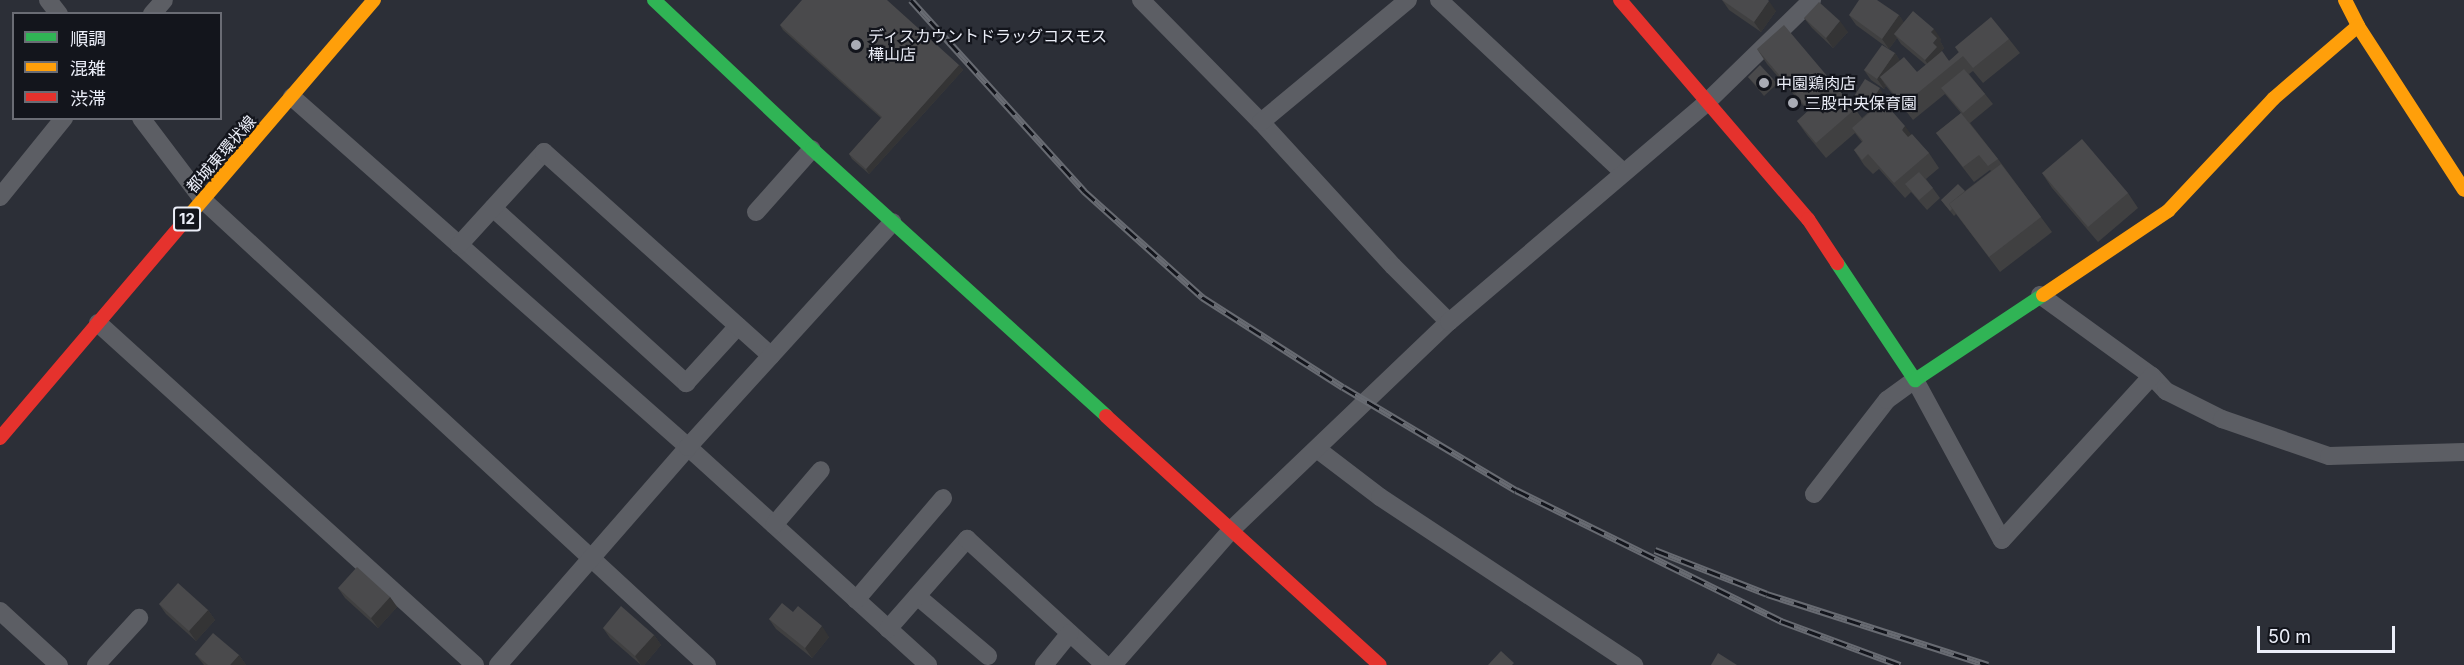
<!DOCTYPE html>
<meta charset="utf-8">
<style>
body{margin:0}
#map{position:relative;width:2464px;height:665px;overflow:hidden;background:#2c2f37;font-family:Inter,"Noto Sans JP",sans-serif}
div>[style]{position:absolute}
.street>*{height:18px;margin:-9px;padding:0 9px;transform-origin:9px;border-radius:9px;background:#5c5e64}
.fast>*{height:14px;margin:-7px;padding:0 7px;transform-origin:7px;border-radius:7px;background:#30b455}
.slow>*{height:14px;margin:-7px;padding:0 7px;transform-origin:7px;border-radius:7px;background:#ff9f0a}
.jam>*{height:14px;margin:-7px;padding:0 7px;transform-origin:7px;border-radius:7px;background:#e5322d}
.rail>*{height:7px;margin-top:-3.5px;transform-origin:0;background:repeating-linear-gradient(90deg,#13151c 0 14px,#686b72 0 28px);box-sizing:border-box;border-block:2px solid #686b72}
.wall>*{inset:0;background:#404041}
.shaded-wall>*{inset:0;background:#343435}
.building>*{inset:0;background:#4a4a4c}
.dots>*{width:16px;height:16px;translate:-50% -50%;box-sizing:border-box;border:3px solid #13151c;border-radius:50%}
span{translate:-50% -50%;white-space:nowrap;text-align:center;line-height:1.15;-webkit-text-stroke:4.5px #13151c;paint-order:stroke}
.shield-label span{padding:2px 4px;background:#13151c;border:2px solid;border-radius:4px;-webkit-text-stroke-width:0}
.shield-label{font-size:15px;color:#eceff9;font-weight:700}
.poi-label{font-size:16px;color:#eceff9}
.left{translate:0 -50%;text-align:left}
.street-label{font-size:16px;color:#eceff9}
.legend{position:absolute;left:12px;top:12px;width:210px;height:108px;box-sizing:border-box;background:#13151c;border:2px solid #6a6c74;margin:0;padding:8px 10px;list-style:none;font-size:18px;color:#eceff9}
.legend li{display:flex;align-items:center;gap:12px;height:30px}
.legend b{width:30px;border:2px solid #6a6c74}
.scale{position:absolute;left:2257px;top:626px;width:138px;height:27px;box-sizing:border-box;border:3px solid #eceff9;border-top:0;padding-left:8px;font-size:18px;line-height:21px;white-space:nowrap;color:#eceff9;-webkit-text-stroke:4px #13151c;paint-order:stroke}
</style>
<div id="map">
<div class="street">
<div style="left:48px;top:0;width:18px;rotate:52deg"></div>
<div style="left:1141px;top:0;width:171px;rotate:45.5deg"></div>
<div style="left:1261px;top:122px;width:195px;rotate:47.5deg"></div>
<div style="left:1393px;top:266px;width:79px;rotate:45deg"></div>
<div style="left:1439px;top:0;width:252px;rotate:43.1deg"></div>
<div style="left:152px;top:14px;width:18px;rotate:-49deg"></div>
<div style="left:292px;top:97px;width:529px;rotate:41.47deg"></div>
<div style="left:688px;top:447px;width:324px;rotate:42.2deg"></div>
<div style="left:141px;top:118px;width:103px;rotate:52.9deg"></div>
<div style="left:203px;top:200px;width:686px;rotate:42.7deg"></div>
<div style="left:1261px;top:122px;width:191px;rotate:-39.7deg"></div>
<div style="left:0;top:197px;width:102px;rotate:-51deg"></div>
<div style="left:493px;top:208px;width:261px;rotate:42.2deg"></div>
<div style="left:686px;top:383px;width:77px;rotate:-47.6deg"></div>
<div style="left:756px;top:212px;width:84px;rotate:-48.4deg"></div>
<div style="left:459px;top:245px;width:126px;rotate:-47.6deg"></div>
<div style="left:544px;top:152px;width:305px;rotate:41.9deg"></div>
<div style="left:2040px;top:295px;width:138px;rotate:35.9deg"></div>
<div style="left:2152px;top:376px;width:21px;rotate:47deg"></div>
<div style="left:2166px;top:391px;width:63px;rotate:26.6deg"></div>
<div style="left:2222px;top:419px;width:113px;rotate:19.1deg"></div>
<div style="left:2329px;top:456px;width:135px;rotate:-1.7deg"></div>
<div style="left:98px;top:323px;width:509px;rotate:42.21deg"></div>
<div style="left:1317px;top:449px;width:79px;rotate:37.3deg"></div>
<div style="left:1380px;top:497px;width:305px;rotate:33.5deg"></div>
<div style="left:1814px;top:494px;width:119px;rotate:-52.2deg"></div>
<div style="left:1887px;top:400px;width:34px;rotate:-36deg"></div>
<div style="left:1915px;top:380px;width:182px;rotate:61.5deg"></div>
<div style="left:2002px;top:540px;width:222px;rotate:-47.6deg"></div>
<div style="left:774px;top:525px;width:72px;rotate:-49.5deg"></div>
<div style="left:917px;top:596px;width:93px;rotate:40.2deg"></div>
<div style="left:856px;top:600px;width:134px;rotate:-49.5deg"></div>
<div style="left:0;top:611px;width:80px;rotate:42.5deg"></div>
<div style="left:888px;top:629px;width:120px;rotate:-48.7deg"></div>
<div style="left:967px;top:539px;width:187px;rotate:42.4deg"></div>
<div style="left:96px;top:665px;width:64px;rotate:-47.5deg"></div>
<div style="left:498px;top:665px;width:289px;rotate:-48.9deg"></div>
<div style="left:688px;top:447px;width:304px;rotate:-47.7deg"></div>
<div style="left:1044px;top:665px;width:41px;rotate:-50.9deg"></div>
<div style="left:1113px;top:665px;width:179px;rotate:-48.8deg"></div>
<div style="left:1231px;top:530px;width:301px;rotate:-43.7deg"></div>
<div style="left:1449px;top:322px;width:338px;rotate:-40.4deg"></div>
<div style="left:1706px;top:103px;width:148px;rotate:-44.2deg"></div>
</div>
<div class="fast">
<div style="left:654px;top:0;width:217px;rotate:43.3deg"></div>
<div style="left:812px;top:149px;width:397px;rotate:42.2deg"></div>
<div style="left:1837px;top:263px;width:141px;rotate:56.3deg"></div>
<div style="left:1915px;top:380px;width:154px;rotate:-33.6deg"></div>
</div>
<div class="slow">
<div style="left:2345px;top:0;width:29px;rotate:63deg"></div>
<div style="left:2358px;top:26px;width:195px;rotate:57.1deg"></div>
<div style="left:182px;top:224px;width:295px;rotate:-49.4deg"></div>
<div style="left:2043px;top:295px;width:151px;rotate:-33.9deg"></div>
<div style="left:2168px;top:211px;width:154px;rotate:-46.8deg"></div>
<div style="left:2273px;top:99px;width:112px;rotate:-40.7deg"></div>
</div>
<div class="jam">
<div style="left:1620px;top:0;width:289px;rotate:49.4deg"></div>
<div style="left:1808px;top:219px;width:53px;rotate:56.6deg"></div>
<div style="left:1106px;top:416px;width:370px;rotate:42.3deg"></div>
<div style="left:0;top:438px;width:281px;rotate:-49.6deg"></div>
</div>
<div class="rail">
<div style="left:911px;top:0;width:258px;rotate:47.8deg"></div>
<div style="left:1084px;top:191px;width:159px;rotate:41.9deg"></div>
<div style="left:1202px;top:297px;width:167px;rotate:32.6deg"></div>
<div style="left:1343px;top:387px;width:201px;rotate:30.8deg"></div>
<div style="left:1516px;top:490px;width:296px;rotate:26.3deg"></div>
<div style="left:1781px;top:621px;width:127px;rotate:20.3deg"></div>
<div style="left:1655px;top:550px;width:120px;rotate:21.4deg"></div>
<div style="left:1767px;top:594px;width:232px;rotate:17.8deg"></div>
</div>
<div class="wall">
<div style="clip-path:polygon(1722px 0,1776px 11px,1761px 32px,1729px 10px)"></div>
<div style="clip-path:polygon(1849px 15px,1899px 15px,1904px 23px,1941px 39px,1940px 41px,1944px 48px,1941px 52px,1949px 61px,1959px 53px,1955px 47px,2009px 39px,2020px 53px,1983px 83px,1973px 71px,1969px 74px,1993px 104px,1970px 123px,1998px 159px,2052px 232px,2000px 272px,1956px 214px,1954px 216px,1941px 200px,1965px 191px,1991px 171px,1990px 170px,1974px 182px,1936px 133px,1961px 113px,1945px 94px,1913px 120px,1886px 86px,1884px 89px,1871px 80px,1864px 70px,1895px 53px,1900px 61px,1917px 72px,1926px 65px,1901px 44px,1897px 38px,1889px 49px,1856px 25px)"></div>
<div style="clip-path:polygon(1804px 18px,1848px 32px,1833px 48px,1812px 28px)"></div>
<div style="clip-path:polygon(780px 25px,959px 65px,963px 70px,869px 174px,852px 159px,849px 154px,881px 118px,783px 30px)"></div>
<div style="clip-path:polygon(1757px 49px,1855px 109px,1862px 118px,1870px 111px,1857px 103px,1853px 98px,1883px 94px,1874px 108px,1911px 135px,1929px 153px,1939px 168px,1926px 179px,1940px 198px,1927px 210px,1911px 192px,1905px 198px,1879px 169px,1873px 174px,1864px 165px,1854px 150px,1862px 142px,1855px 133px,1826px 158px,1807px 135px,1797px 121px,1808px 111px,1767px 64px)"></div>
<div style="clip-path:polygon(1748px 77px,1773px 79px,1777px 84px,1764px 96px)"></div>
<div style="clip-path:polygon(2042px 173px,2128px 193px,2138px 208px,2098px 242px,2052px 188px)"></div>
<div style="clip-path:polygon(338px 588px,390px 597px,397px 607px,378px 628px,345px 598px)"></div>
<div style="clip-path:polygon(159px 604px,208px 610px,215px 620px,196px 641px,166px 614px)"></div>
<div style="clip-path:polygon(793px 612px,829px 637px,812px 658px,776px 629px,769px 619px)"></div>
<div style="clip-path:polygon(603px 628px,654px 635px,661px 645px,644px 665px,641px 665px,610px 638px)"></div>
<div style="clip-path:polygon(195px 654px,239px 655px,246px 665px,204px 665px)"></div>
</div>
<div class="shaded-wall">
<div style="clip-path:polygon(1769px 1px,1776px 11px,1761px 32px,1754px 22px)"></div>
<div style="clip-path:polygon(1899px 15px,1906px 26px,1894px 34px,1897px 38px,1889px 49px,1882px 39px)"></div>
<div style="clip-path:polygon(1840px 21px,1848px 32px,1833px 48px,1826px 38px)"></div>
<div style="clip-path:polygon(1934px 29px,1941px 39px,1940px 41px,1944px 48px,1941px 52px,1932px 71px,1925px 60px,1933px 43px,1931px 32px)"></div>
<div style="clip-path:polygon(1895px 53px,1902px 64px,1880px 77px,1886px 86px,1884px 89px,1877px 79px)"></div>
<div style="clip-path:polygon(959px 65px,963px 70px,869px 174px,866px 169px)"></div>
<div style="clip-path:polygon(1880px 88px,1883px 94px,1872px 112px,1868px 107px)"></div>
<div style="clip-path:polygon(1905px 126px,1915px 140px,1912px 145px,1902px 130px)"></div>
<div style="clip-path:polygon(390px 597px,397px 607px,378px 628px,371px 618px)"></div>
<div style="clip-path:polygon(208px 610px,215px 620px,196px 641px,189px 631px)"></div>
<div style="clip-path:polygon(822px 626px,829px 637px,812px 658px,805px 648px)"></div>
<div style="clip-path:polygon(654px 635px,661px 645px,644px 665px,641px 665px,635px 656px)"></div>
<div style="clip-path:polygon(239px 655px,246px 665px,230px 665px)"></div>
</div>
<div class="building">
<div style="clip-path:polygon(802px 0,887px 0,959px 65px,866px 169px,849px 154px,882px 117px,780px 25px)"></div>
<div style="clip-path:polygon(1722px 0,1768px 0,1769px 1px,1754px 22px)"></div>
<div style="clip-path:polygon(1859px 0,1877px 0,1899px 15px,1882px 39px,1849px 15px)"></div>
<div style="clip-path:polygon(1819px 2px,1840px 21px,1826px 38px,1804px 18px)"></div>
<div style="clip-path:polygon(1913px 11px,1934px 29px,1931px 32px,1937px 38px,1933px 43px,1937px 47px,1925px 60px,1894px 34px)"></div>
<div style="clip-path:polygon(1991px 17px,2009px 39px,1973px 68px,1963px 56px,1903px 105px,1880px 77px,1904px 57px,1917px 72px,1942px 51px,1949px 61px,1959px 52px,1955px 47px)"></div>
<div style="clip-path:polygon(1784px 25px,1855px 109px,1816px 143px,1797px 121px,1809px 110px,1757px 49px)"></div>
<div style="clip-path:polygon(1882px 45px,1895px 53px,1877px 79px,1864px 70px)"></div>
<div style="clip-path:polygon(1760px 65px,1773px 79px,1761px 90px,1748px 77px)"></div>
<div style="clip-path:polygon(1964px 69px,1985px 94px,1963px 113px,1941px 88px)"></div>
<div style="clip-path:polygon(1865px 79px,1880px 88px,1868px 107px,1853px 98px)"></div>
<div style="clip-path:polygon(1883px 101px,1905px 126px,1902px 130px,1908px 137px,1912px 134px,1929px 153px,1894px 183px,1868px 154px,1862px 160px,1854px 150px,1863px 141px,1852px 128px)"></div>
<div style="clip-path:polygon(1961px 113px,1998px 159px,1988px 166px,1979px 155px,1963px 167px,1936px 133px)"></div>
<div style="clip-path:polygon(2082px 139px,2128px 193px,2088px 227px,2042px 173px)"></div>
<div style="clip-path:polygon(2001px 164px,2041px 217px,1989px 257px,1949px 204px)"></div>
<div style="clip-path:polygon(1919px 172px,1933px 188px,1919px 200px,1905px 184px)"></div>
<div style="clip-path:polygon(1958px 184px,1965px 191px,1949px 204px,1952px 209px,1950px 211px,1941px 200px)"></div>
<div style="clip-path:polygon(357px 567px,390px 597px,371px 618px,338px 588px)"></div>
<div style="clip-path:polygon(178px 583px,208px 610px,189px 631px,159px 604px)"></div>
<div style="clip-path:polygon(782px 603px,793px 612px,798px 606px,822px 626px,805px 648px,769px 619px)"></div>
<div style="clip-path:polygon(621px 606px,654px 635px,635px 656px,603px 628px)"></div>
<div style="clip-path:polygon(213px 633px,239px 655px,230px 665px,208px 665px,195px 654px)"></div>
<div style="clip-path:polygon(1501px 651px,1514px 663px,1512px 665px,1488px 665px)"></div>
<div style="clip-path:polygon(1718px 653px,1737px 665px,1711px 665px)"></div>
</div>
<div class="dots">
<div style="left:856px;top:45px;background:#a9acb5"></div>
<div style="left:1764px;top:83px;background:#a9acb5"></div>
<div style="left:1793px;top:103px;background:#a9acb5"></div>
</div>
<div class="shield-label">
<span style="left:187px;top:219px">12</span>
</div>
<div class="poi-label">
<span class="left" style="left:868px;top:45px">ディスカウントドラッグコスモス<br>樺山店</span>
<span class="left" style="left:1776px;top:83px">中園鶏肉店</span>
<span class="left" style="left:1805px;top:103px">三股中央保育園</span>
</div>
<div class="street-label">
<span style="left:221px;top:154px;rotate:-49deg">都城東環状線</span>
</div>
<ul class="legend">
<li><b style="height:8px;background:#30b455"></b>順調</li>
<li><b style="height:8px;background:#ff9f0a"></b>混雑</li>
<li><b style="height:8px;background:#e5322d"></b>渋滞</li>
</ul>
<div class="scale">50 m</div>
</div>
